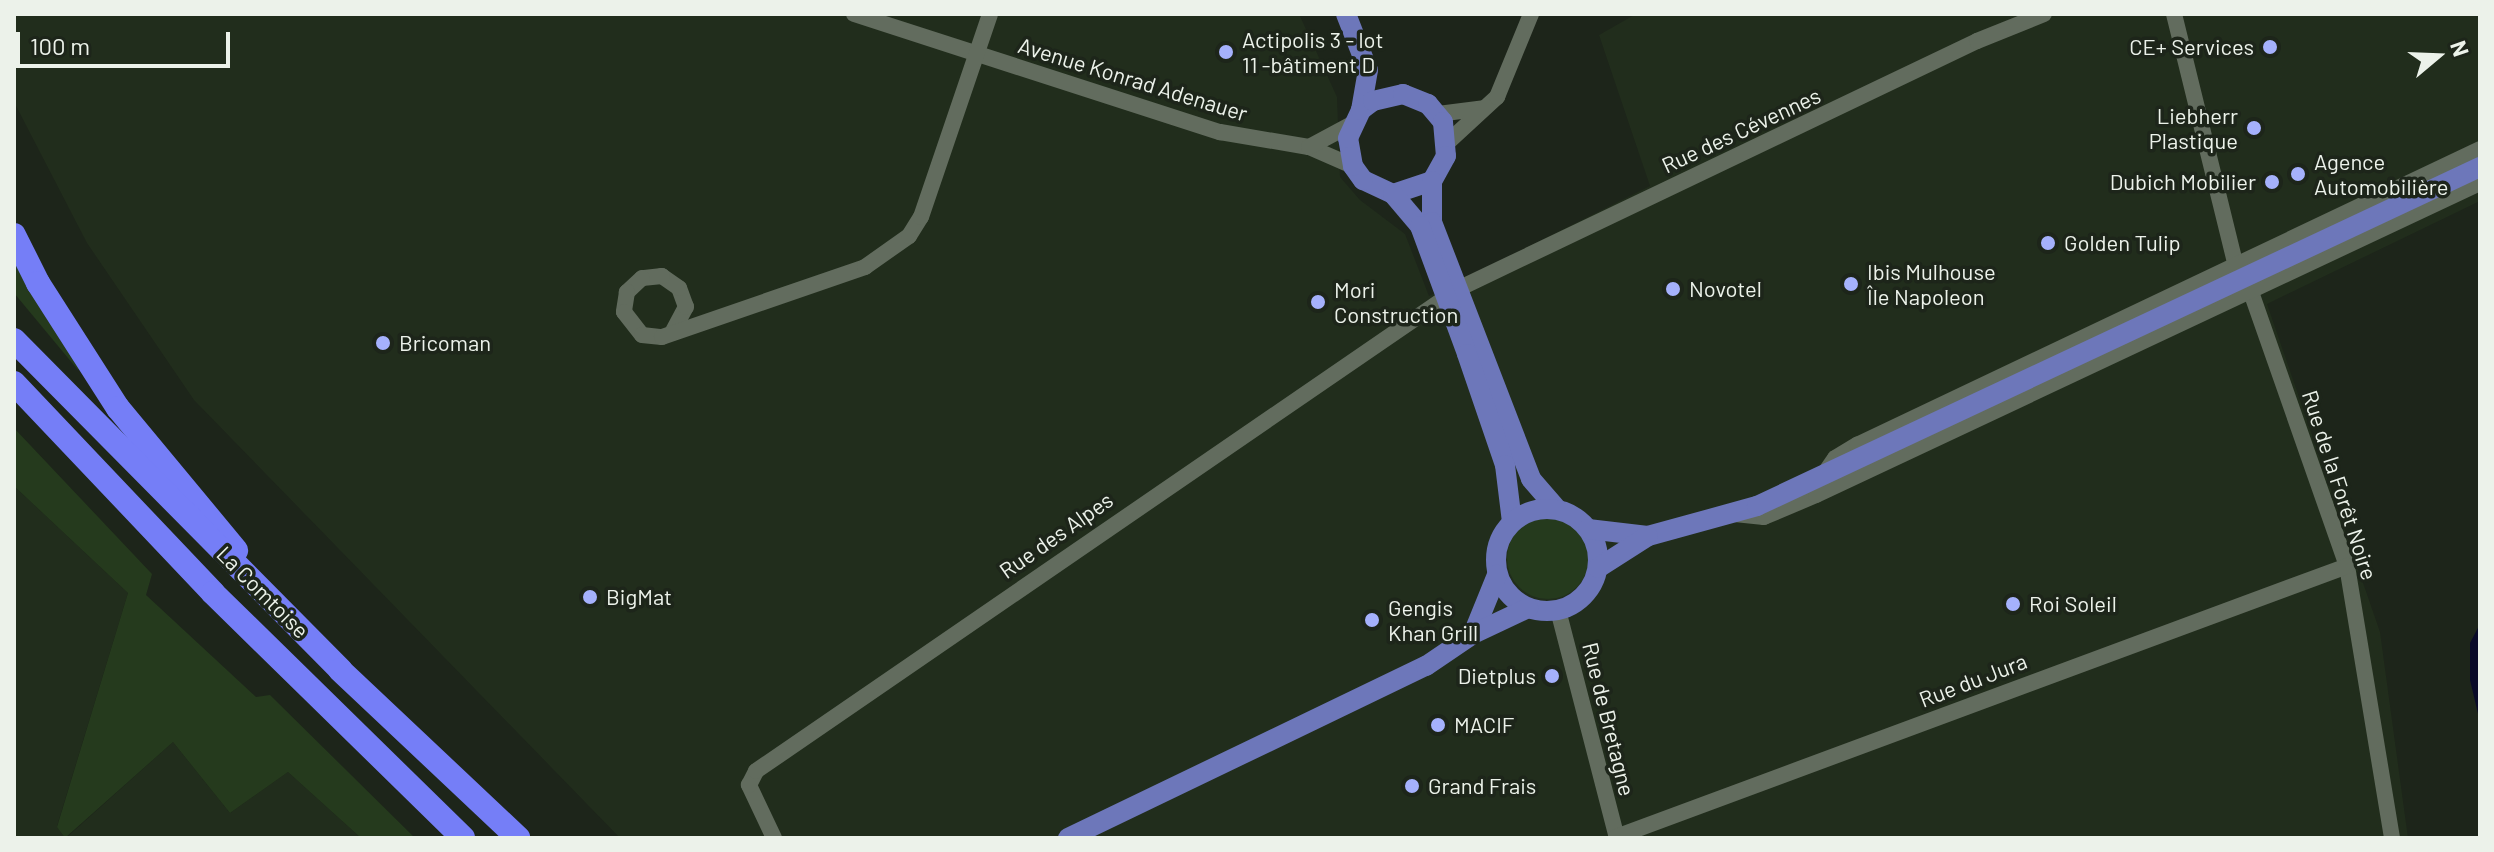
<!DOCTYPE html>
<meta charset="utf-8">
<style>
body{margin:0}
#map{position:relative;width:2494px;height:852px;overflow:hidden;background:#1d251a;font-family:Barlow,sans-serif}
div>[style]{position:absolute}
.built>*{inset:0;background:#212d1c}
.green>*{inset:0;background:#253a1d}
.round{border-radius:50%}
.water>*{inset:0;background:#090a28}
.minor>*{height:16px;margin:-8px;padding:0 8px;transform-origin:8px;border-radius:8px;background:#626c5e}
.major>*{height:20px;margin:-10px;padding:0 10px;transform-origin:10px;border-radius:10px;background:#6d77ba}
.major>.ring{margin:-10px;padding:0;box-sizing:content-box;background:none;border:20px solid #6d77ba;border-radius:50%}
.highway>*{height:24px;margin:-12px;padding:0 12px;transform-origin:12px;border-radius:12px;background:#757ef7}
.dots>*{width:22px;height:22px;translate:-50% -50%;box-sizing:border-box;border:4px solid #1d251a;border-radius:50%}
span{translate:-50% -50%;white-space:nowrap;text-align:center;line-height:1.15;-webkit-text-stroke:7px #1d251a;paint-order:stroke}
.poi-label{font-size:22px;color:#ecf2ea}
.left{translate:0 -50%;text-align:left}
.right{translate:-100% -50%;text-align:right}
.street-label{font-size:22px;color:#ecf2ea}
.frame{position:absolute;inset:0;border:16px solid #ecf2ea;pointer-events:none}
.north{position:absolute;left:2398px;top:16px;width:80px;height:80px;-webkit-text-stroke:6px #1d251a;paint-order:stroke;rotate:71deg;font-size:22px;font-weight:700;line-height:32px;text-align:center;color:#ecf2ea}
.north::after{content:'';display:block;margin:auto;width:28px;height:36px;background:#ecf2ea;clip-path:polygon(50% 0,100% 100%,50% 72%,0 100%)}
.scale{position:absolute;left:16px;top:32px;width:214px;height:36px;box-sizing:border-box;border:4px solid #ecf2ea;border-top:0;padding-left:10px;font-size:24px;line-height:28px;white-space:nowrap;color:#ecf2ea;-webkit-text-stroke:6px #1d251a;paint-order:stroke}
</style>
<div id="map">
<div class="built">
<div style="clip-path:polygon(14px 14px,1299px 14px,1337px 97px,1340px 177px,1360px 200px,1405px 234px,1429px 296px,1650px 186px,1599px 35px,1636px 14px,2480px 14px,2480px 201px,2267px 304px,2380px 632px,2408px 838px,620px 838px,194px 400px,87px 243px,14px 102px)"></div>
<div style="clip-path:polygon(14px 486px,128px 593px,57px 826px,65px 838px,14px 838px)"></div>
<div style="clip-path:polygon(173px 742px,230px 813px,288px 772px,361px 838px,66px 838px)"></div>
</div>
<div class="green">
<div style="clip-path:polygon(14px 255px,81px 367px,78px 370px,14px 293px)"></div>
<div style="clip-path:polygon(14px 428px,152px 574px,146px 595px,256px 697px,270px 695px,415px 838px,361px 838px,288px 772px,230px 813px,173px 742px,65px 838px,57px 827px,128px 593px,14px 486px)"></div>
<div class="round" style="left:1507px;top:517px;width:82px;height:82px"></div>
</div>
<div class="water">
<div style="clip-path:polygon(2480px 624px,2480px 722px,2470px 680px,2470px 643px)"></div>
</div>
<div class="minor">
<div style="left:854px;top:14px;width:385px;rotate:17.9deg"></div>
<div style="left:1220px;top:132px;width:90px;rotate:9.6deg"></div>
<div style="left:1309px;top:147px;width:48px;rotate:23.4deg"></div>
<div style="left:2174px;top:14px;width:260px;rotate:76.2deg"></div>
<div style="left:1438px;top:114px;width:46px;rotate:-7.4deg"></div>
<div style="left:1448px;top:142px;width:67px;rotate:-42.6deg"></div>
<div style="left:1497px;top:97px;width:90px;rotate:-67.7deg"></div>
<div style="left:1309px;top:147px;width:49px;rotate:-28.1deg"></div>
<div style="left:2251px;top:292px;width:290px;rotate:70.7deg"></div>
<div style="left:2347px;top:566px;width:276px;rotate:80.6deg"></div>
<div style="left:672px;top:333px;width:30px;rotate:-62deg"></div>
<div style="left:686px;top:307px;width:20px;rotate:-110deg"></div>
<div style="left:679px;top:288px;width:21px;rotate:-145deg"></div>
<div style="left:662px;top:276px;width:20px;rotate:174deg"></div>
<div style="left:642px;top:278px;width:21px;rotate:137deg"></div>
<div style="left:627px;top:292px;width:20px;rotate:99deg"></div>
<div style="left:624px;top:312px;width:29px;rotate:52deg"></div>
<div style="left:642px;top:335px;width:20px;rotate:6deg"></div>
<div style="left:662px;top:337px;width:215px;rotate:-19deg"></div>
<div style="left:865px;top:267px;width:54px;rotate:-35.2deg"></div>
<div style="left:909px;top:236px;width:22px;rotate:-58deg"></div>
<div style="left:921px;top:217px;width:214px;rotate:-71.2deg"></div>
<div style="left:1824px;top:474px;width:19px;rotate:-55deg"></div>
<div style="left:1835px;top:458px;width:26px;rotate:-31deg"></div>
<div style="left:1857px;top:445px;width:690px;rotate:-25.41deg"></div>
<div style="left:1735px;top:514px;width:29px;rotate:6deg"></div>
<div style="left:1764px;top:517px;width:56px;rotate:-22.9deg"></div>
<div style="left:1816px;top:495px;width:734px;rotate:-25.17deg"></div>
<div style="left:1558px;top:610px;width:236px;rotate:75.5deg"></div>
<div style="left:1616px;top:837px;width:780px;rotate:-20.34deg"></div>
<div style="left:774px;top:838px;width:59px;rotate:-115.3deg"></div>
<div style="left:749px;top:785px;width:16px;rotate:-63deg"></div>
<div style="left:756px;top:771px;width:852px;rotate:-34.47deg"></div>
<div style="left:1458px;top:289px;width:575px;rotate:-25.54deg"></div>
<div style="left:1977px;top:41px;width:72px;rotate:-21.9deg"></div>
</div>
<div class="major">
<div style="left:1346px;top:14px;width:60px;rotate:68.6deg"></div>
<div style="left:1368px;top:70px;width:41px;rotate:99.9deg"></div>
<div style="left:1432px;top:181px;width:41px;rotate:161.6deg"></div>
<div style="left:1393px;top:194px;width:33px;rotate:-155deg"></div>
<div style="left:1363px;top:180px;width:17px;rotate:-126deg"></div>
<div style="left:1353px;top:166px;width:28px;rotate:-100deg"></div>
<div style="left:1348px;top:138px;width:31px;rotate:-65deg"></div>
<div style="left:1361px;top:110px;width:15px;rotate:-37deg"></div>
<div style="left:1373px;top:101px;width:31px;rotate:-13deg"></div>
<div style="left:1403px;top:94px;width:27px;rotate:22deg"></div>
<div style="left:1428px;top:104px;width:23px;rotate:50deg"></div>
<div style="left:1443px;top:122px;width:34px;rotate:85deg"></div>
<div style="left:1446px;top:156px;width:29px;rotate:119deg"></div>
<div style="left:1432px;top:181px;width:41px;rotate:90deg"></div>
<div style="left:1432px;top:222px;width:275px;rotate:68.9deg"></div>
<div style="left:1531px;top:479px;width:40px;rotate:49deg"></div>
<div style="left:1393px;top:194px;width:42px;rotate:49.8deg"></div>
<div style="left:1420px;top:226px;width:136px;rotate:69.8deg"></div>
<div style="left:1467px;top:354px;width:117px;rotate:71.1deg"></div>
<div style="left:1505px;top:465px;width:57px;rotate:83deg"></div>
<div class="ring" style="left:1496px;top:509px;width:82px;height:82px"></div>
<div style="left:1588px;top:529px;width:60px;rotate:6.7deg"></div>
<div style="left:1648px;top:536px;width:113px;rotate:-15.4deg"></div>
<div style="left:1757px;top:506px;width:799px;rotate:-25.12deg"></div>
<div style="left:1598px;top:568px;width:59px;rotate:-32.6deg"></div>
<div style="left:1473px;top:634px;width:64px;rotate:-67.9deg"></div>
<div style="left:1068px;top:838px;width:397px;rotate:-25.7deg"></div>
<div style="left:1426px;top:666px;width:57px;rotate:-34.2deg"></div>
<div style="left:1473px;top:634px;width:61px;rotate:-25.3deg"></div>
</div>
<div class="highway">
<div style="left:14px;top:235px;width:54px;rotate:63.4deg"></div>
<div style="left:38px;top:283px;width:148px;rotate:57.4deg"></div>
<div style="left:118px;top:408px;width:185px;rotate:50.3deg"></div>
<div style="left:14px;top:340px;width:464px;rotate:45.3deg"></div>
<div style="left:340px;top:670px;width:245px;rotate:43.3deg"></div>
<div style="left:14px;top:383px;width:289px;rotate:46.5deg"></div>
<div style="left:213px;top:593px;width:350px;rotate:44.4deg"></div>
</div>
<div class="dots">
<div style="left:2270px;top:47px;background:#a5b1fc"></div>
<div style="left:1226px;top:52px;background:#a5b1fc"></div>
<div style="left:2254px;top:128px;background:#a5b1fc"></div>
<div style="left:2298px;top:174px;background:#a5b1fc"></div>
<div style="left:2272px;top:182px;background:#a5b1fc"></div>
<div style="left:2048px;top:243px;background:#a5b1fc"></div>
<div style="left:1851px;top:284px;background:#a5b1fc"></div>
<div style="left:1673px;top:289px;background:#a5b1fc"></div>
<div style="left:1318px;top:302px;background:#a5b1fc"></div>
<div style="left:383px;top:343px;background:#a5b1fc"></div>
<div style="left:590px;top:597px;background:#a5b1fc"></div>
<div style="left:2013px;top:604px;background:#a5b1fc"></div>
<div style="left:1372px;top:620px;background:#a5b1fc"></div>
<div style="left:1552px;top:676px;background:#a5b1fc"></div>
<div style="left:1438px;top:725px;background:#a5b1fc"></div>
<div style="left:1412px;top:786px;background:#a5b1fc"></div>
</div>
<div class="poi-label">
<span class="left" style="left:1242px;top:52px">Actipolis 3 - lot<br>11 -bâtiment D</span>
<span class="right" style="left:2254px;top:47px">CE+ Services</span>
<span class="right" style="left:2238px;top:128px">Liebherr<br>Plastique</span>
<span class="left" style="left:2314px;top:174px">Agence<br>Automobilière</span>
<span class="right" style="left:2256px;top:182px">Dubich Mobilier</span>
<span class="left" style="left:2064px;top:243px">Golden Tulip</span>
<span class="left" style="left:1867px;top:284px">Ibis Mulhouse<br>Île Napoleon</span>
<span class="left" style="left:1334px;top:302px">Mori<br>Construction</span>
<span class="left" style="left:1689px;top:289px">Novotel</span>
<span class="left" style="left:399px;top:343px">Bricoman</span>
<span class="left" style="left:606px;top:597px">BigMat</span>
<span class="left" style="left:2029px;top:604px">Roi Soleil</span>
<span class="left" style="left:1388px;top:620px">Gengis<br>Khan Grill</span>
<span class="right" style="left:1536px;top:676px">Dietplus</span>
<span class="left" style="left:1454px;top:725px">MACIF</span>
<span class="left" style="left:1428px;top:786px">Grand Frais</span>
</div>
<div class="street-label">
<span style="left:1133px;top:79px;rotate:17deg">Avenue Konrad Adenauer</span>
<span style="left:1741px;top:130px;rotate:-25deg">Rue des Cévennes</span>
<span style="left:2340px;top:485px;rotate:72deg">Rue de la Forêt Noire</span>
<span style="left:1056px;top:535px;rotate:-35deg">Rue des Alpes</span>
<span style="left:263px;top:592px;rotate:45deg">La Comtoise</span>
<span style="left:1973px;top:680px;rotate:-21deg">Rue du Jura</span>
<span style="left:1609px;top:719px;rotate:76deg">Rue de Bretagne</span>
</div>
<div class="frame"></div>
<div class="north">N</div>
<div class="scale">100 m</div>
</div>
